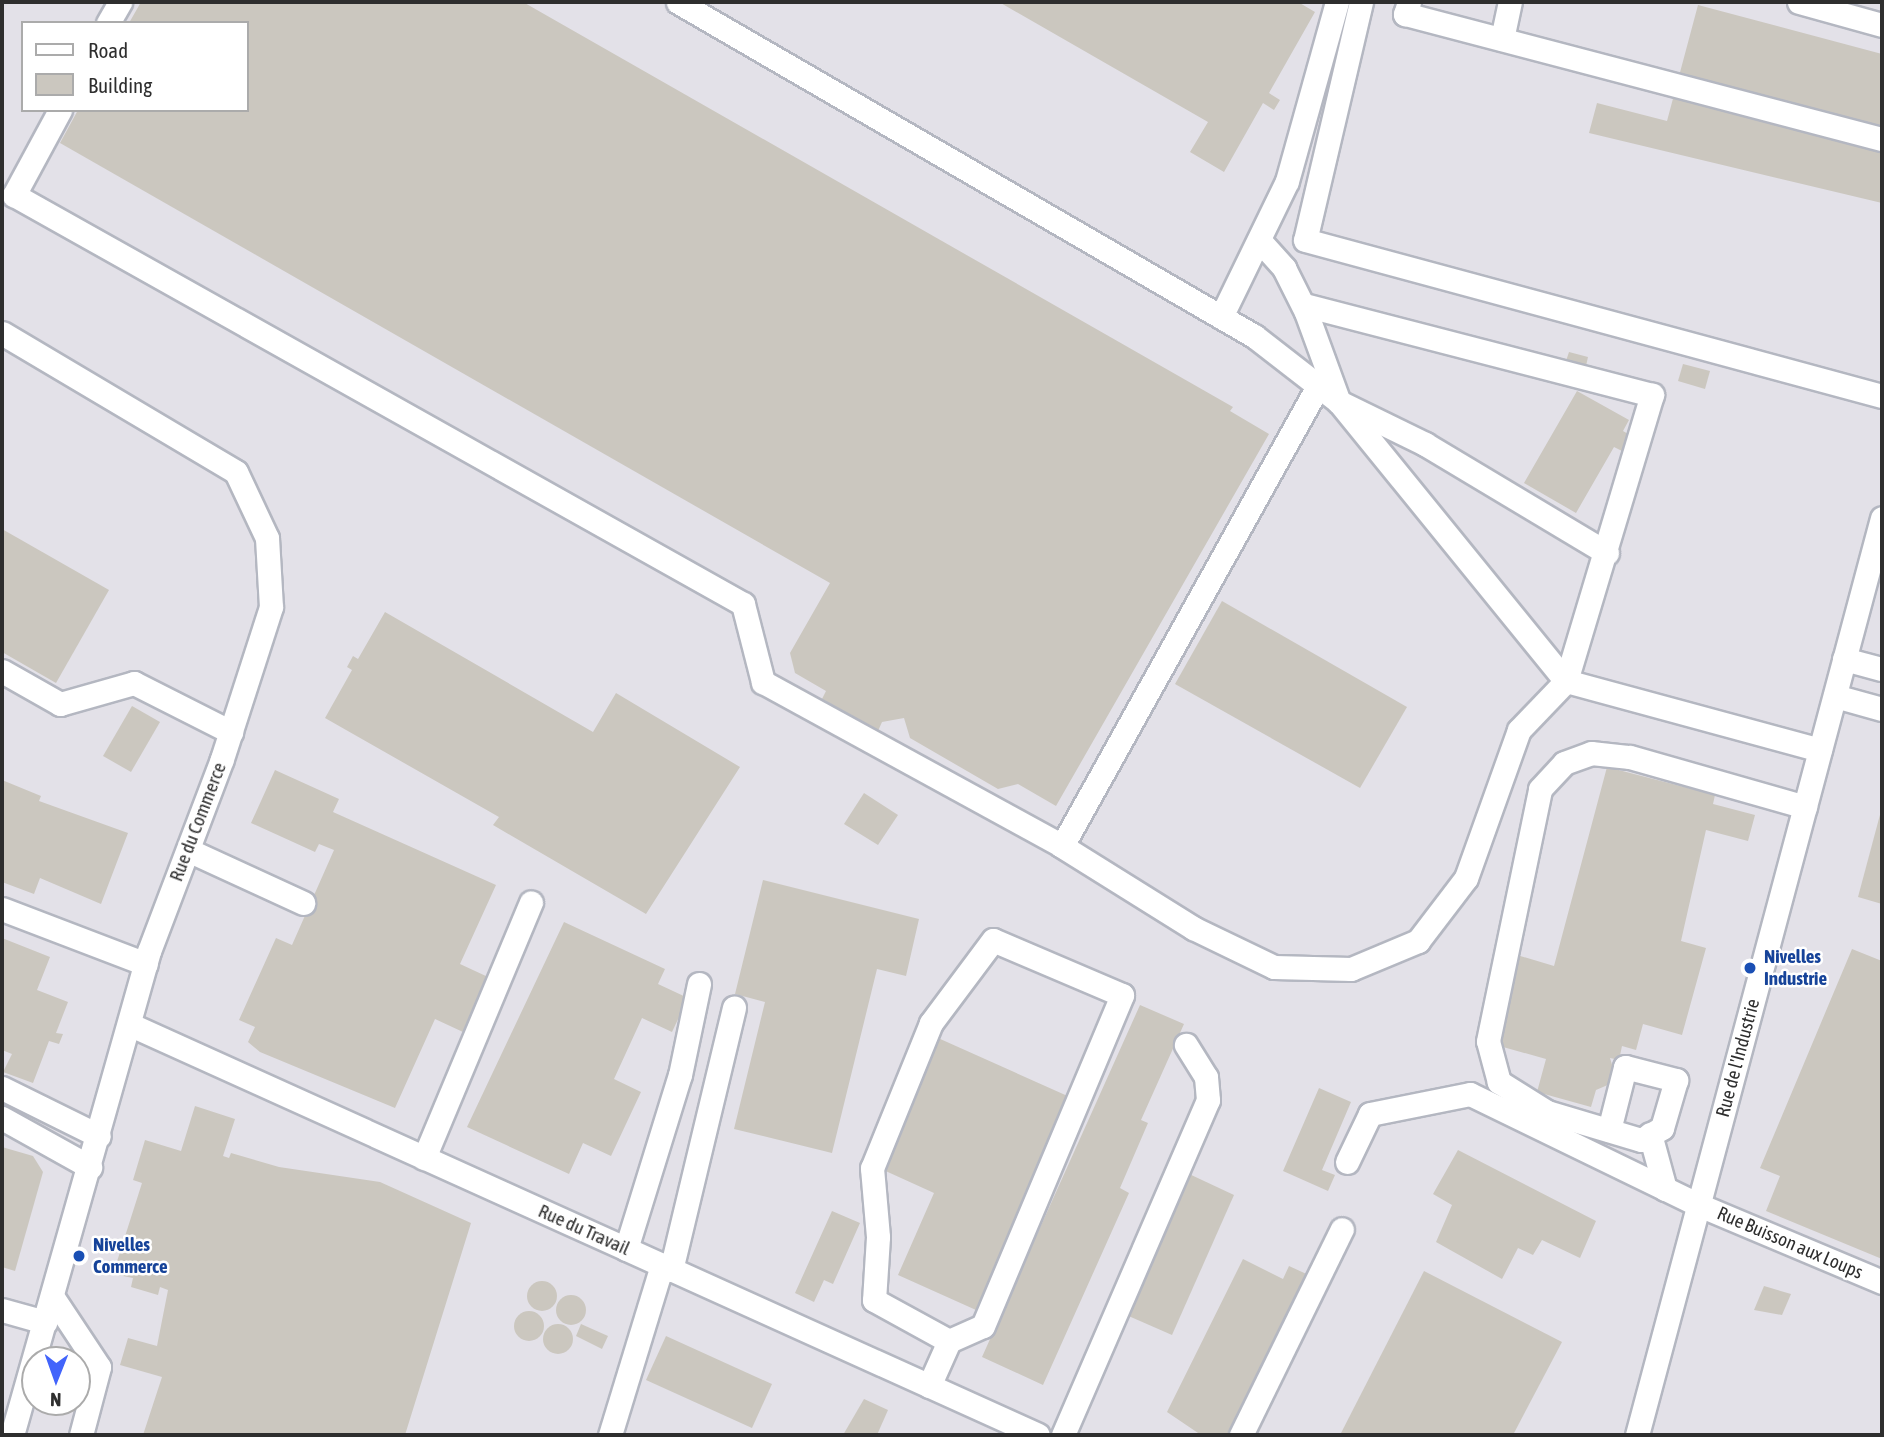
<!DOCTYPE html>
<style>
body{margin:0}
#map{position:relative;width:1884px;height:1437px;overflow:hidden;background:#efe9e1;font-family:"Asap Condensed",sans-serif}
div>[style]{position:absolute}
.industrial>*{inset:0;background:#e3e1e8}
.building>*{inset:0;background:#cbc7bf}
.round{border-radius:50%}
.roads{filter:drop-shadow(2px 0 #b4b7c1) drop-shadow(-2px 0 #b4b7c1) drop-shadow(0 2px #b4b7c1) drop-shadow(0 -2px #b4b7c1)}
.minor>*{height:23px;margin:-11.5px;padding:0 11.5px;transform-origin:11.5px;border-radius:11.5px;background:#fff}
.dots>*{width:19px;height:19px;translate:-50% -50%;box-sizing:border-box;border:4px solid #fff;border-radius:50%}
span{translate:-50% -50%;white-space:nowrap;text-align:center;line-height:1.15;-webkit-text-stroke:5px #fff;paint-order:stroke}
.street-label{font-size:19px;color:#2e2e2e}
.transit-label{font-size:19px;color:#164399;font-weight:700}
.left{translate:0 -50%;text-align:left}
.frame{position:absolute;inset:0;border:4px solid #2e2e2e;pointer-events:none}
.legend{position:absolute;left:21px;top:21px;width:228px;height:91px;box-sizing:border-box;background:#fff;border:2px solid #ababab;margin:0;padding:9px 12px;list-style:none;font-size:21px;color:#2e2e2e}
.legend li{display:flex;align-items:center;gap:14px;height:35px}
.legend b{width:35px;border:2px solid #ababab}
.north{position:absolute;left:21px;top:1346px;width:70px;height:70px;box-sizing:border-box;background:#fff;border:2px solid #ababab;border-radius:50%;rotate:181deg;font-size:19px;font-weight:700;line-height:28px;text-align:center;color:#2e2e2e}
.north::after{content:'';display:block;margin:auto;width:24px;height:32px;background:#4264fb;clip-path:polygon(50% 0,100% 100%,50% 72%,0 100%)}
</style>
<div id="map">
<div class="industrial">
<div style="clip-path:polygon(evenodd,2px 2px,1882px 2px,1882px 1435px,2px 1435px,2px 2px,23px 23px,247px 23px,247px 110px,23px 110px,23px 23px,2px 2px,35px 1360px,77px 1360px,77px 1402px,35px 1402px,35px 1360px)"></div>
</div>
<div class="building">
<div style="clip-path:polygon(141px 2px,523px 2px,1233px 407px,1230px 411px,1269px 434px,1056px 806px,1018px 784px,998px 789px,910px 738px,904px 718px,882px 722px,878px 731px,822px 699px,826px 691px,795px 673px,790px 653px,830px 583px,60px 143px,78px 110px,247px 110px,247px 23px,129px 23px)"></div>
<div style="clip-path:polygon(999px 2px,1298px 2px,1315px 12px,1269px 93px,1280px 100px,1274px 110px,1263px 103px,1224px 172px,1190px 152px,1208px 122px)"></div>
<div style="clip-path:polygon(1698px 5px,1882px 54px,1882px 203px,1589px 133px,1597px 103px,1667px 121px)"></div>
<div style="clip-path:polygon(1569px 352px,1588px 357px,1586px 366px,1566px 361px)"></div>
<div style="clip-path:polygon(1683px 364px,1710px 371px,1705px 389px,1678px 381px)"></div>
<div style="clip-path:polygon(1577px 391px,1629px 420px,1623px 431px,1635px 438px,1626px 453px,1614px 447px,1576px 513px,1524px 483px)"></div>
<div style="clip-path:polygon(2px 529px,109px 590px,56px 683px,2px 652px)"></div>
<div style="clip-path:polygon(1222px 601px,1407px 707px,1360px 788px,1175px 684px)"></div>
<div style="clip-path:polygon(385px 612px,593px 732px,616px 693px,740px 767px,646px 914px,493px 825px,499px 817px,325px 718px,352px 670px,347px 667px,353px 656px,358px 659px)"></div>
<div style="clip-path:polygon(132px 706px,160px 722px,131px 772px,103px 756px)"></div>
<div style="clip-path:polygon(1607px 767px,1715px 795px,1713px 804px,1755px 815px,1748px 841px,1706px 830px,1681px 941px,1706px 948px,1682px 1035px,1643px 1024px,1636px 1050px,1622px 1046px,1619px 1060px,1610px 1058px,1617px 1081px,1596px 1090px,1591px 1107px,1537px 1092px,1546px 1059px,1496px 1045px,1517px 955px,1554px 966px)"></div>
<div style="clip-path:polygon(275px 770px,339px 799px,333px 812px,496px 885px,460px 964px,488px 977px,463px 1032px,435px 1019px,395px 1108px,260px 1052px,248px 1042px,255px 1027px,239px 1020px,276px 938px,292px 945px,334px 850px,319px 844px,315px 852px,251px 823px)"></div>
<div style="clip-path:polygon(2px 780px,41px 796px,39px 801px,128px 833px,101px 904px,40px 878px,34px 894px,2px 882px)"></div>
<div style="clip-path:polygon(864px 793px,898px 815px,878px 845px,844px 824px)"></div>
<div style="clip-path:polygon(1881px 811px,1882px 811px,1882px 904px,1858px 897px)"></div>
<div style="clip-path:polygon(763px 880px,919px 919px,906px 976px,877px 969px,832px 1153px,734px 1129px,765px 1002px,735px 994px)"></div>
<div style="clip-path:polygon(564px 922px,665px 969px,658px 984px,688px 998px,672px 1032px,642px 1018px,614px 1079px,641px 1092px,611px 1156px,583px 1143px,569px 1174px,467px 1127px)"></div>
<div style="clip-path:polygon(2px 938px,50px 957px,37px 990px,68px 1002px,56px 1033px,63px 1034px,59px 1044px,49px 1041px,33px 1083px,3px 1072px,12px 1054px,2px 1050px)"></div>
<div style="clip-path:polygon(1852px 949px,1882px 961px,1882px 1259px,1766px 1211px,1780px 1176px,1760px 1168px)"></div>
<div style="clip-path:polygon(1140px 1005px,1184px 1024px,1141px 1120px,1148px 1123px,1120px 1188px,1129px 1193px,1043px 1385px,982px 1357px)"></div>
<div style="clip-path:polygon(938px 1038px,1072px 1098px,976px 1310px,898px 1275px,934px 1193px,879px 1168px)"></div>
<div style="clip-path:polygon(1319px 1088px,1351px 1102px,1322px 1170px,1335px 1175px,1328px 1191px,1283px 1171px)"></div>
<div style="clip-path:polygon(195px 1106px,235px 1119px,223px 1156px,229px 1158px,231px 1153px,279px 1167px,380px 1182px,471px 1223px,405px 1435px,143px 1435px,162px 1377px,120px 1365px,128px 1338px,157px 1346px,168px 1290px,160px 1287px,158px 1295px,131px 1287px,133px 1278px,113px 1274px,142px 1183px,133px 1180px,145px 1140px,181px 1151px)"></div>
<div style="clip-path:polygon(2px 1147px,33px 1156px,43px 1172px,15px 1271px,2px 1267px)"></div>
<div style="clip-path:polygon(1458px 1150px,1596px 1221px,1580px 1258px,1542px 1240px,1533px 1255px,1518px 1248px,1502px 1279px,1436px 1242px,1452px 1205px,1433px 1194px)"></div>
<div style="clip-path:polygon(1187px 1173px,1234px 1195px,1172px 1335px,1124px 1314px)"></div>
<div style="clip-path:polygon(832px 1211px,860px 1223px,833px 1284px,824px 1280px,814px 1302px,795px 1293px)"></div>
<div style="clip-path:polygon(1243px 1259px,1283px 1279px,1289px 1266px,1313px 1277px,1234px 1435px,1201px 1435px,1167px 1412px)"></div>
<div style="clip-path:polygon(1424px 1271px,1562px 1342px,1513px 1435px,1340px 1435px)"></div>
<div class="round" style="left:527px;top:1281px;width:30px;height:30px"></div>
<div style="clip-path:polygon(1764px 1286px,1791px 1294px,1782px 1315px,1754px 1310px)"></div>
<div class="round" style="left:556px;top:1295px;width:30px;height:30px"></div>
<div class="round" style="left:514px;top:1311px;width:30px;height:30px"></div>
<div style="clip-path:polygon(581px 1324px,608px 1336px,602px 1349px,576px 1336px)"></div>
<div class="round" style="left:543px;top:1324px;width:30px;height:30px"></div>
<div style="clip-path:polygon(666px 1336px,772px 1384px,752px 1428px,646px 1380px)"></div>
<div style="clip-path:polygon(864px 1399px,888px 1410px,877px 1435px,843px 1435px)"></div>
</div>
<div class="roads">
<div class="minor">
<div style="left:678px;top:2px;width:666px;rotate:30.11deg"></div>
<div style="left:1254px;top:336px;width:108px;rotate:37.8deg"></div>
<div style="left:1339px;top:402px;width:360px;rotate:50.9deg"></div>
<div style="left:1566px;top:681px;width:263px;rotate:15.2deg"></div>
<div style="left:1361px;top:2px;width:244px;rotate:103.2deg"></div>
<div style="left:1305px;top:240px;width:598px;rotate:15.13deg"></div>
<div style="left:1409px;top:2px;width:13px;rotate:108deg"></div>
<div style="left:1405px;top:14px;width:493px;rotate:14.7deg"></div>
<div style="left:1799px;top:2px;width:86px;rotate:15.5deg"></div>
<div style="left:108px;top:23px;width:24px;rotate:-60deg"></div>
<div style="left:1502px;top:39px;width:38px;rotate:-78deg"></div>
<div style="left:60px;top:110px;width:97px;rotate:118.4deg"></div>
<div style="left:14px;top:195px;width:836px;rotate:29.29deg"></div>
<div style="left:743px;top:604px;width:81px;rotate:75.6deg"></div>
<div style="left:763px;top:682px;width:341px;rotate:28.7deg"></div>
<div style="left:1062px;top:846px;width:155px;rotate:32deg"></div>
<div style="left:1193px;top:928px;width:90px;rotate:25.7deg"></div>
<div style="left:1274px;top:967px;width:77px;rotate:1.5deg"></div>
<div style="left:1351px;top:969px;width:73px;rotate:-22.7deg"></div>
<div style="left:1418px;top:941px;width:79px;rotate:-52.7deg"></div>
<div style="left:1466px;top:878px;width:157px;rotate:-70.3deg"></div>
<div style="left:1519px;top:730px;width:68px;rotate:-46.2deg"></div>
<div style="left:1566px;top:681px;width:299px;rotate:-73.3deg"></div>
<div style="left:1652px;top:395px;width:360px;rotate:-165.5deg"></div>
<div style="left:1259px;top:240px;width:38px;rotate:48deg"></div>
<div style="left:1284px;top:268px;width:49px;rotate:63.4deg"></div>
<div style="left:1306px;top:312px;width:96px;rotate:69.9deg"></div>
<div style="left:1339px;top:402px;width:96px;rotate:26deg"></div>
<div style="left:1425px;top:444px;width:212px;rotate:30.9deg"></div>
<div style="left:1221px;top:317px;width:151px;rotate:-64.1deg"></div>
<div style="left:1287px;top:181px;width:186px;rotate:-74.4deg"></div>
<div style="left:2px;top:333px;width:272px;rotate:30.7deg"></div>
<div style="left:236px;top:472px;width:73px;rotate:64.8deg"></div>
<div style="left:267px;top:538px;width:69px;rotate:86.7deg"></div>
<div style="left:271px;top:607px;width:160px;rotate:107.9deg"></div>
<div style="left:222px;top:759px;width:205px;rotate:110.8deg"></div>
<div style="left:149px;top:951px;width:503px;rotate:105.8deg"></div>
<div style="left:1844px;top:659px;width:39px;rotate:15deg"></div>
<div style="left:2px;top:671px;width:67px;rotate:29.6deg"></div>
<div style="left:60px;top:704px;width:77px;rotate:-15.8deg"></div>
<div style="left:134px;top:683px;width:109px;rotate:26.8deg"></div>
<div style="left:1835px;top:696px;width:49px;rotate:15.5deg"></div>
<div style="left:1062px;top:846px;width:526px;rotate:-60.9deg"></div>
<div style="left:188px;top:850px;width:127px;rotate:24.7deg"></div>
<div style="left:2px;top:909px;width:154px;rotate:20.9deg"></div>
<div style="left:131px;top:1025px;width:995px;rotate:24.32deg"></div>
<div style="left:2px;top:1088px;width:108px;rotate:26.3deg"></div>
<div style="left:2px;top:1118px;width:101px;rotate:29.1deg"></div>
<div style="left:1609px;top:1130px;width:65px;rotate:-75.7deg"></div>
<div style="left:1625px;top:1067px;width:53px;rotate:14.3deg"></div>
<div style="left:1676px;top:1080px;width:50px;rotate:106.3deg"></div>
<div style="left:1662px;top:1128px;width:24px;rotate:150deg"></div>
<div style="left:1641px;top:1140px;width:98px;rotate:-163.4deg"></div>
<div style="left:1547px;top:1112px;width:57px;rotate:-148deg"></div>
<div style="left:1499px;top:1082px;width:42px;rotate:-105deg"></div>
<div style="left:1488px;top:1041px;width:257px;rotate:-78.3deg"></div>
<div style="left:1540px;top:789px;width:35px;rotate:-47deg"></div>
<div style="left:1564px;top:763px;width:29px;rotate:-20deg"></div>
<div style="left:1591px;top:753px;width:39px;rotate:6deg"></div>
<div style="left:1630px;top:757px;width:182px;rotate:15.9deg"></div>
<div style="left:1650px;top:1134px;width:57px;rotate:74.7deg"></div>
<div style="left:424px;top:1158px;width:277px;rotate:-67.3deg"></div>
<div style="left:1347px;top:1162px;width:53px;rotate:-64.4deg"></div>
<div style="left:1370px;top:1114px;width:102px;rotate:-11.3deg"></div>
<div style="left:1470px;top:1094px;width:254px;rotate:25.9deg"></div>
<div style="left:1699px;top:1205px;width:199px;rotate:22.8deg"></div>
<div style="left:626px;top:1249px;width:182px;rotate:-72.8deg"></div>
<div style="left:680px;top:1075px;width:93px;rotate:-78.2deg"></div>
<div style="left:671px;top:1270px;width:270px;rotate:-76.5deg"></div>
<div style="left:52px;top:1296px;width:85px;rotate:56.5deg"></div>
<div style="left:99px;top:1367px;width:70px;rotate:104.8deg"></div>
<div style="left:2px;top:1310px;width:45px;rotate:15.6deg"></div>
<div style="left:929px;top:1386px;width:49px;rotate:-66deg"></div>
<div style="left:949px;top:1341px;width:37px;rotate:-24deg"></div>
<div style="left:983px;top:1326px;width:359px;rotate:-67.2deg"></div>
<div style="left:1122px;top:995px;width:140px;rotate:-156.9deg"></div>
<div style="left:993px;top:940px;width:104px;rotate:126.8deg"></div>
<div style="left:931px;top:1023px;width:157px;rotate:112.1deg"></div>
<div style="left:872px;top:1168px;width:69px;rotate:85deg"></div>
<div style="left:878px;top:1237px;width:63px;rotate:93.6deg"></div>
<div style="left:874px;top:1300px;width:85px;rotate:28.7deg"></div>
<div style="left:610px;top:1435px;width:178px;rotate:-73deg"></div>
<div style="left:1063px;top:1435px;width:365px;rotate:-66.6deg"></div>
<div style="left:1208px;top:1100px;width:23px;rotate:-95deg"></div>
<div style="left:1206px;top:1077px;width:38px;rotate:-122deg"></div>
<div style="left:1241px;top:1435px;width:229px;rotate:-63.9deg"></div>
<div style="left:1637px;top:1435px;width:949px;rotate:-75.04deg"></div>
</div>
</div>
<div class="dots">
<div style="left:1750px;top:968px;background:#1a4fb4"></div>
<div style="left:79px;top:1256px;background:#1a4fb4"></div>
</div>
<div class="street-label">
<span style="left:198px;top:822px;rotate:-69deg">Rue du Commerce</span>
<span style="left:1738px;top:1058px;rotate:-75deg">Rue de l'Industrie</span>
<span style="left:584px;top:1230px;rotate:24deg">Rue du Travail</span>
<span style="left:1790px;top:1243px;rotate:23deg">Rue Buisson aux Loups</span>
</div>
<div class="transit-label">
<span class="left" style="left:1764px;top:968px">Nivelles<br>Industrie</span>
<span class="left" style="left:93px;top:1256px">Nivelles<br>Commerce</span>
</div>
<div class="frame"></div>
<ul class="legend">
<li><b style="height:9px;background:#fff"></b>Road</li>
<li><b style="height:19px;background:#cbc7bf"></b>Building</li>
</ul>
<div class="north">N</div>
</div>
